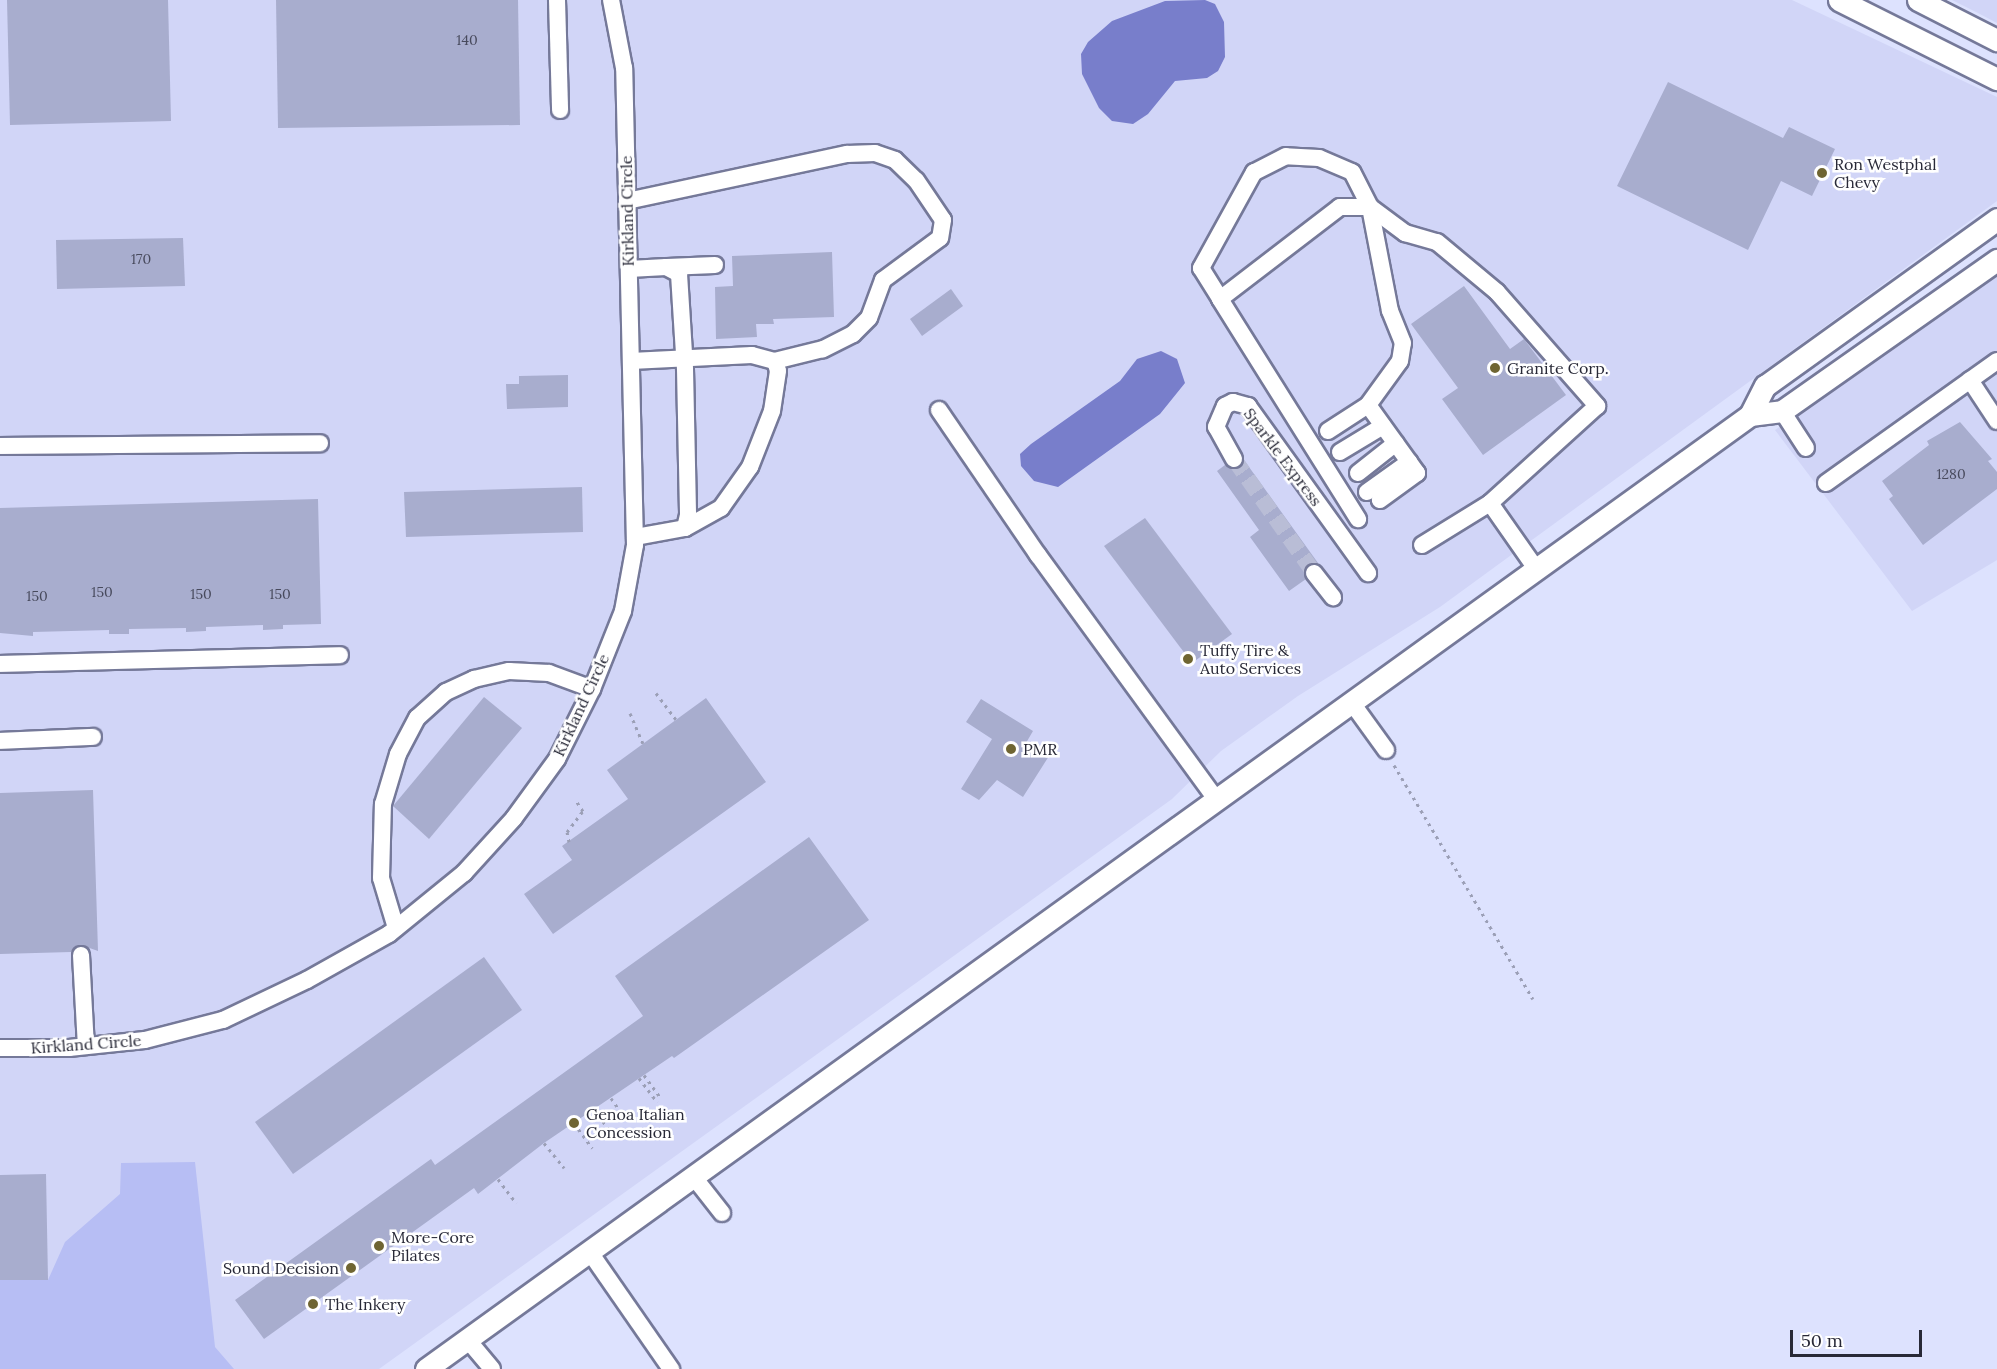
<!DOCTYPE html>
<style>
body{margin:0}
#map{position:relative;width:1997px;height:1369px;overflow:hidden;background:#dde2fe;font-family:Lora,serif}
div>[style]{position:absolute}
.built>*{inset:0;background:#d1d5f7}
.green>*{inset:0;background:#b7bef4}
.water>*{inset:0;background:#787ecb}
.building>*{inset:0;background:#a8adce}
.minor-tunnel>*{height:16px;margin-top:-8px;transform-origin:0;background:repeating-linear-gradient(90deg,#b9bdd6 0 16px,transparent 0 24px)}
.path>*{height:3px;margin-top:-1.5px;transform-origin:0;background:repeating-linear-gradient(90deg,#9b9fb6 0 3px,transparent 0 7.5px)}
.roads{filter:drop-shadow(2px 0 #757999) drop-shadow(-2px 0 #757999) drop-shadow(0 2px #757999) drop-shadow(0 -2px #757999)}
.minor>*{height:16px;margin:-8px;padding:0 8px;transform-origin:8px;border-radius:8px;background:#fff}
.major>*{height:21px;margin:-10.5px;padding:0 10.5px;transform-origin:10.5px;border-radius:10.5px;background:#fff}
.dots>*{width:16px;height:16px;translate:-50% -50%;box-sizing:border-box;border:3px solid #fff;border-radius:50%}
span{translate:-50% -50%;white-space:nowrap;text-align:center;line-height:1.15;-webkit-text-stroke:5px #fff;paint-order:stroke}
.number-label{font-size:14px;color:#484a5d}
.number-label span{-webkit-text-stroke-width:0}
.poi-label{font-size:16px;color:#282937}
.left{translate:0 -50%;text-align:left}
.right{translate:-100% -50%;text-align:right}
.street-label{font-size:16px;color:#282937}
.scale{position:absolute;left:1790px;top:1330px;width:132px;height:27px;box-sizing:border-box;border:3px solid #282937;border-top:0;padding-left:8px;font-size:18px;line-height:21px;white-space:nowrap;color:#282937;-webkit-text-stroke:4px #fff;paint-order:stroke}
</style>
<div id="map">
<div class="built">
<div style="clip-path:polygon(0 0,1792px 0,1997px 97px,1997px 201px,1440px 607px,1298px 696px,1221px 751px,1172px 799px,379px 1369px,0 1369px)"></div>
<div style="clip-path:polygon(1952px 0,1997px 0,1997px 23px,1978px 13px)"></div>
<div style="clip-path:polygon(1997px 272px,1997px 560px,1912px 611px,1775px 430px)"></div>
</div>
<div class="green">
<div style="clip-path:polygon(195px 1162px,215px 1347px,234px 1369px,0 1369px,0 1280px,48px 1280px,65px 1242px,120px 1194px,121px 1163px)"></div>
</div>
<div class="water">
<div style="clip-path:polygon(1205px 0,1215px 4px,1224px 22px,1225px 57px,1218px 71px,1207px 78px,1175px 81px,1148px 114px,1133px 124px,1112px 121px,1099px 108px,1082px 74px,1081px 54px,1088px 42px,1112px 21px,1165px 1px)"></div>
<div style="clip-path:polygon(1161px 351px,1177px 359px,1185px 383px,1160px 414px,1058px 487px,1034px 481px,1021px 466px,1020px 454px,1031px 444px,1120px 381px,1137px 359px)"></div>
</div>
<div class="building">
<div style="clip-path:polygon(7px 0,168px 0,171px 121px,10px 125px)"></div>
<div style="clip-path:polygon(276px 0,518px 0,520px 125px,278px 128px)"></div>
<div style="clip-path:polygon(1668px 82px,1783px 138px,1789px 127px,1835px 149px,1812px 196px,1781px 181px,1748px 250px,1617px 186px)"></div>
<div style="clip-path:polygon(183px 238px,185px 286px,57px 289px,56px 240px)"></div>
<div style="clip-path:polygon(832px 252px,834px 317px,773px 319px,774px 324px,756px 324px,757px 337px,716px 339px,715px 287px,733px 286px,732px 256px)"></div>
<div style="clip-path:polygon(1464px 286px,1510px 349px,1524px 339px,1566px 395px,1483px 455px,1442px 399px,1458px 388px,1411px 324px)"></div>
<div style="clip-path:polygon(951px 289px,963px 306px,922px 336px,910px 319px)"></div>
<div style="clip-path:polygon(568px 375px,568px 407px,507px 409px,506px 384px,519px 384px,519px 376px)"></div>
<div style="clip-path:polygon(1960px 422px,1992px 459px,1988px 461px,1997px 472px,1997px 489px,1923px 545px,1889px 499px,1893px 496px,1882px 481px,1929px 445px,1927px 441px)"></div>
<div style="clip-path:polygon(1244px 460px,1318px 563px,1307px 565px,1306px 579px,1289px 591px,1250px 537px,1259px 530px,1217px 471px,1225px 465px,1239px 468px)"></div>
<div style="clip-path:polygon(582px 487px,583px 532px,406px 537px,404px 492px)"></div>
<div style="clip-path:polygon(318px 499px,321px 624px,283px 625px,283px 629px,263px 630px,263px 625px,206px 627px,206px 631px,186px 632px,186px 628px,129px 629px,129px 634px,109px 634px,109px 630px,33px 632px,33px 636px,0 633px,0 508px)"></div>
<div style="clip-path:polygon(1145px 518px,1232px 634px,1192px 663px,1104px 546px)"></div>
<div style="clip-path:polygon(484px 697px,522px 728px,429px 839px,393px 806px)"></div>
<div style="clip-path:polygon(706px 698px,766px 782px,553px 934px,524px 894px,572px 860px,562px 846px,628px 799px,607px 770px)"></div>
<div style="clip-path:polygon(981px 699px,1033px 731px,1026px 743px,1049px 756px,1023px 797px,997px 780px,979px 800px,961px 789px,992px 739px,966px 722px)"></div>
<div style="clip-path:polygon(93px 790px,98px 951px,81px 945px,71px 952px,0 954px,0 793px)"></div>
<div style="clip-path:polygon(809px 837px,869px 920px,674px 1058px,672px 1056px,544px 1143px,478px 1194px,474px 1188px,264px 1339px,235px 1300px,431px 1159px,435px 1165px,643px 1016px,615px 976px)"></div>
<div style="clip-path:polygon(484px 957px,522px 1010px,293px 1174px,255px 1122px)"></div>
<div style="clip-path:polygon(46px 1174px,48px 1280px,0 1280px,0 1175px)"></div>
</div>
<div class="minor-tunnel">
<div style="left:1234px;top:459px;width:139px;rotate:54.9deg"></div>
</div>
<div class="path">
<div style="left:656px;top:693px;width:34px;rotate:53deg"></div>
<div style="left:630px;top:713px;width:33px;rotate:67deg"></div>
<div style="left:1394px;top:765px;width:272px;rotate:59.3deg"></div>
<div style="left:569px;top:842px;width:10px;rotate:-101deg"></div>
<div style="left:567px;top:832px;width:26px;rotate:-53deg"></div>
<div style="left:583px;top:811px;width:11px;rotate:-124deg"></div>
<div style="left:644px;top:1075px;width:29px;rotate:54deg"></div>
<div style="left:639px;top:1078px;width:30px;rotate:53deg"></div>
<div style="left:611px;top:1098px;width:29px;rotate:55deg"></div>
<div style="left:594px;top:1109px;width:31px;rotate:54deg"></div>
<div style="left:574px;top:1123px;width:31px;rotate:54deg"></div>
<div style="left:544px;top:1143px;width:32px;rotate:51deg"></div>
<div style="left:498px;top:1179px;width:30px;rotate:53deg"></div>
</div>
<div class="roads">
<div class="minor">
<div style="left:557px;top:0;width:110px;rotate:88.4deg"></div>
<div style="left:627px;top:201px;width:225px;rotate:-12.1deg"></div>
<div style="left:847px;top:154px;width:28px;rotate:-2deg"></div>
<div style="left:875px;top:153px;width:21px;rotate:19deg"></div>
<div style="left:895px;top:160px;width:29px;rotate:44deg"></div>
<div style="left:916px;top:180px;width:48px;rotate:56deg"></div>
<div style="left:943px;top:220px;width:18px;rotate:99deg"></div>
<div style="left:940px;top:238px;width:71px;rotate:143.6deg"></div>
<div style="left:883px;top:280px;width:40px;rotate:110.2deg"></div>
<div style="left:869px;top:318px;width:23px;rotate:135deg"></div>
<div style="left:853px;top:334px;width:34px;rotate:153deg"></div>
<div style="left:823px;top:349px;width:49px;rotate:166deg"></div>
<div style="left:667px;top:267px;width:48px;rotate:-2.4deg"></div>
<div style="left:629px;top:269px;width:37px;rotate:-3deg"></div>
<div style="left:666px;top:267px;width:15px;rotate:28deg"></div>
<div style="left:679px;top:274px;width:95px;rotate:86.4deg"></div>
<div style="left:685px;top:369px;width:146px;rotate:88.8deg"></div>
<div style="left:688px;top:515px;width:13px;rotate:103deg"></div>
<div style="left:685px;top:528px;width:51px;rotate:169.8deg"></div>
<div style="left:1220px;top:299px;width:260px;rotate:57.9deg"></div>
<div style="left:631px;top:361px;width:121px;rotate:-2.8deg"></div>
<div style="left:752px;top:355px;width:24px;rotate:15deg"></div>
<div style="left:775px;top:361px;width:10px;rotate:73deg"></div>
<div style="left:778px;top:371px;width:40px;rotate:98.5deg"></div>
<div style="left:772px;top:411px;width:60px;rotate:111.4deg"></div>
<div style="left:750px;top:467px;width:50px;rotate:125.3deg"></div>
<div style="left:721px;top:508px;width:41px;rotate:150.9deg"></div>
<div style="left:1970px;top:380px;width:49px;rotate:56.6deg"></div>
<div style="left:1368px;top:405px;width:84px;rotate:54.2deg"></div>
<div style="left:1417px;top:473px;width:46px;rotate:143.9deg"></div>
<div style="left:939px;top:410px;width:176px;rotate:55.7deg"></div>
<div style="left:1038px;top:555px;width:302px;rotate:53.9deg"></div>
<div style="left:1782px;top:411px;width:44px;rotate:57deg"></div>
<div style="left:1328px;top:431px;width:48px;rotate:-33deg"></div>
<div style="left:1368px;top:405px;width:54px;rotate:-54deg"></div>
<div style="left:1400px;top:361px;width:18px;rotate:-81deg"></div>
<div style="left:1403px;top:343px;width:35px;rotate:-112deg"></div>
<div style="left:1390px;top:311px;width:106px;rotate:-100.9deg"></div>
<div style="left:1370px;top:207px;width:39px;rotate:-117deg"></div>
<div style="left:1352px;top:172px;width:36px;rotate:-157deg"></div>
<div style="left:1319px;top:158px;width:33px;rotate:-177deg"></div>
<div style="left:1286px;top:156px;width:36px;rotate:153deg"></div>
<div style="left:1254px;top:172px;width:110px;rotate:118.9deg"></div>
<div style="left:1201px;top:268px;width:36px;rotate:58deg"></div>
<div style="left:1220px;top:299px;width:151px;rotate:-37.5deg"></div>
<div style="left:1340px;top:207px;width:30px"></div>
<div style="left:1370px;top:207px;width:44px;rotate:36.6deg"></div>
<div style="left:1405px;top:233px;width:33px;rotate:16deg"></div>
<div style="left:1437px;top:242px;width:78px;rotate:39.8deg"></div>
<div style="left:1497px;top:292px;width:152px;rotate:48.7deg"></div>
<div style="left:1597px;top:406px;width:144px;rotate:137.8deg"></div>
<div style="left:0;top:446px;width:320px;rotate:-0.5deg"></div>
<div style="left:1340px;top:452px;width:50px;rotate:-31.2deg"></div>
<div style="left:1234px;top:459px;width:37px;rotate:-119deg"></div>
<div style="left:1216px;top:427px;width:23px;rotate:-67deg"></div>
<div style="left:1225px;top:406px;width:9px;rotate:-27deg"></div>
<div style="left:1233px;top:402px;width:16px;rotate:15deg"></div>
<div style="left:1248px;top:406px;width:206px;rotate:54.3deg"></div>
<div style="left:1358px;top:473px;width:48px;rotate:-38.3deg"></div>
<div style="left:1826px;top:483px;width:210px;rotate:-35.5deg"></div>
<div style="left:1367px;top:492px;width:52px;rotate:-35.5deg"></div>
<div style="left:1422px;top:545px;width:80px;rotate:-31.7deg"></div>
<div style="left:1490px;top:503px;width:82px;rotate:55deg"></div>
<div style="left:1314px;top:573px;width:31px;rotate:52deg"></div>
<div style="left:0;top:664px;width:340px;rotate:-1.5deg"></div>
<div style="left:1352px;top:703px;width:58px;rotate:54.1deg"></div>
<div style="left:0;top:741px;width:93px;rotate:-2.5deg"></div>
<div style="left:396px;top:928px;width:52px;rotate:-106.7deg"></div>
<div style="left:381px;top:878px;width:74px;rotate:-88.5deg"></div>
<div style="left:383px;top:804px;width:52px;rotate:-73.3deg"></div>
<div style="left:398px;top:754px;width:41px;rotate:-62.2deg"></div>
<div style="left:417px;top:718px;width:39px;rotate:-42deg"></div>
<div style="left:446px;top:692px;width:31px;rotate:-25deg"></div>
<div style="left:474px;top:679px;width:36px;rotate:-13deg"></div>
<div style="left:509px;top:671px;width:40px;rotate:2.9deg"></div>
<div style="left:549px;top:673px;width:46px;rotate:20.4deg"></div>
<div style="left:81px;top:955px;width:91px;rotate:86.9deg"></div>
<div style="left:0;top:1048px;width:69px"></div>
<div style="left:69px;top:1048px;width:76px;rotate:-6deg"></div>
<div style="left:145px;top:1040px;width:81px;rotate:-14.4deg"></div>
<div style="left:223px;top:1020px;width:93px;rotate:-25.5deg"></div>
<div style="left:307px;top:980px;width:94px;rotate:-29.3deg"></div>
<div style="left:389px;top:934px;width:97px;rotate:-39.1deg"></div>
<div style="left:464px;top:873px;width:74px;rotate:-47.7deg"></div>
<div style="left:514px;top:818px;width:73px;rotate:-53.9deg"></div>
<div style="left:557px;top:759px;width:78px;rotate:-63.4deg"></div>
<div style="left:592px;top:689px;width:84px;rotate:-68.3deg"></div>
<div style="left:623px;top:611px;width:67px;rotate:-79.7deg"></div>
<div style="left:635px;top:545px;width:477px;rotate:-91.3deg"></div>
<div style="left:624px;top:68px;width:69px;rotate:-100.8deg"></div>
<div style="left:693px;top:1176px;width:47px;rotate:51.9deg"></div>
<div style="left:589px;top:1251px;width:144px;rotate:55.2deg"></div>
<div style="left:467px;top:1339px;width:39px;rotate:50deg"></div>
</div>
<div class="major">
<div style="left:1839px;top:0;width:177px;rotate:26.6deg"></div>
<div style="left:1918px;top:0;width:89px;rotate:26.9deg"></div>
<div style="left:1750px;top:415px;width:33px;rotate:-63deg"></div>
<div style="left:1765px;top:386px;width:286px;rotate:-35.7deg"></div>
<div style="left:426px;top:1369px;width:1632px;rotate:-35.77deg"></div>
<div style="left:1750px;top:415px;width:32px;rotate:-7deg"></div>
<div style="left:1782px;top:411px;width:263px;rotate:-35.1deg"></div>
</div>
</div>
<div class="dots">
<div style="left:1822px;top:173px;background:#6f6532"></div>
<div style="left:1495px;top:368px;background:#6f6532"></div>
<div style="left:1188px;top:659px;background:#6f6532"></div>
<div style="left:1011px;top:749px;background:#6f6532"></div>
<div style="left:574px;top:1123px;background:#6f6532"></div>
<div style="left:379px;top:1246px;background:#6f6532"></div>
<div style="left:351px;top:1268px;background:#6f6532"></div>
<div style="left:313px;top:1304px;background:#6f6532"></div>
</div>
<div class="number-label">
<span style="left:467px;top:40px">140</span>
<span style="left:141px;top:259px">170</span>
<span style="left:1951px;top:474px">1280</span>
<span style="left:102px;top:592px">150</span>
<span style="left:201px;top:594px">150</span>
<span style="left:280px;top:594px">150</span>
<span style="left:37px;top:596px">150</span>
</div>
<div class="poi-label">
<span class="left" style="left:1834px;top:173px">Ron Westphal<br>Chevy</span>
<span class="left" style="left:1507px;top:368px">Granite Corp.</span>
<span class="left" style="left:1200px;top:659px">Tuffy Tire &amp;<br>Auto Services</span>
<span class="left" style="left:1023px;top:749px">PMR</span>
<span class="left" style="left:586px;top:1123px">Genoa Italian<br>Concession</span>
<span class="left" style="left:391px;top:1246px">More-Core<br>Pilates</span>
<span class="right" style="left:339px;top:1268px">Sound Decision</span>
<span class="left" style="left:325px;top:1304px">The Inkery</span>
</div>
<div class="street-label">
<span style="left:627px;top:211px;rotate:-91deg">Kirkland Circle</span>
<span style="left:1283px;top:457px;rotate:53deg">Sparkle Express</span>
<span style="left:581px;top:705px;rotate:-65deg">Kirkland Circle</span>
<span style="left:86px;top:1044px;rotate:-4deg">Kirkland Circle</span>
</div>
<div class="scale">50 m</div>
</div>
